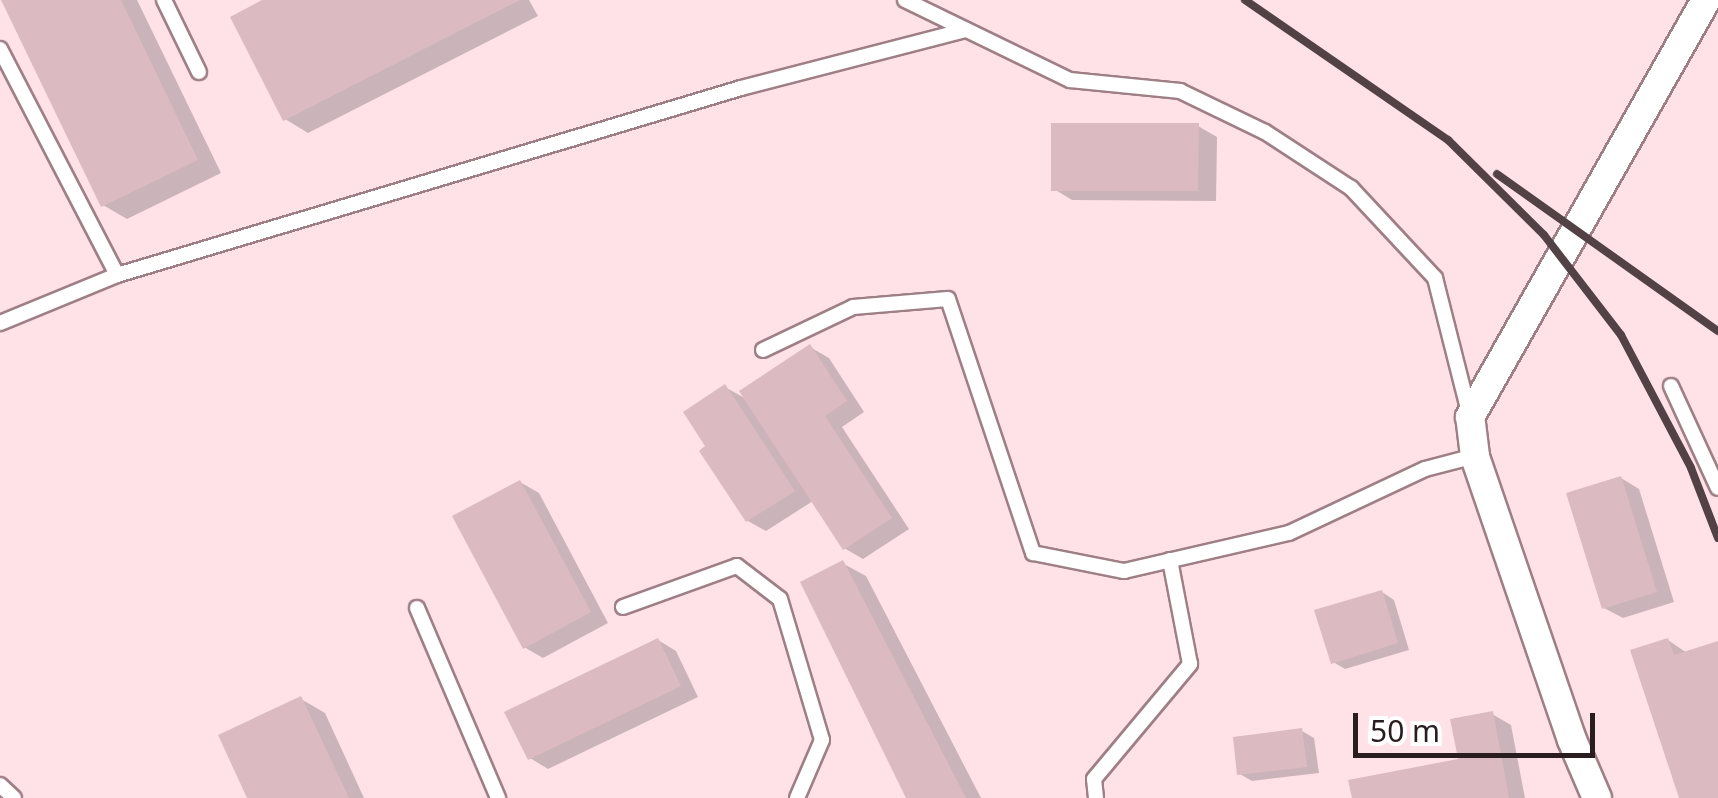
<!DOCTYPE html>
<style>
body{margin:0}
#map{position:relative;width:1718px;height:798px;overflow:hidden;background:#fee2e8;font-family:"Noto Sans",sans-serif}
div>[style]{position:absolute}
.shadow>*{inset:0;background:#0003}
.building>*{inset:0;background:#dcbac1}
.roads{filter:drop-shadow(2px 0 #9f7f86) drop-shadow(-2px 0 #9f7f86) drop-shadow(0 2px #9f7f86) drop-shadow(0 -2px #9f7f86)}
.service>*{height:14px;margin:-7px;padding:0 7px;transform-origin:7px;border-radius:7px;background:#fff}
.minor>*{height:28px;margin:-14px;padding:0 14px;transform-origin:14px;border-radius:14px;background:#fff}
.rail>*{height:8px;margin:-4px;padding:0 4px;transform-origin:4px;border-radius:4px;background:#524246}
span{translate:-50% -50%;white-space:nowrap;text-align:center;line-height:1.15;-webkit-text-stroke:8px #fff;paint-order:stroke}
.scale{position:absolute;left:1353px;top:713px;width:242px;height:45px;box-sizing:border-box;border:5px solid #2a1d20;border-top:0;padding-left:12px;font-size:30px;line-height:35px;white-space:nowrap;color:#2a1d20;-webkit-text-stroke:8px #fff;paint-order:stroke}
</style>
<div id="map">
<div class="shadow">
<div style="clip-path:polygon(4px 0,137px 0,221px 173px,127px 219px,103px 205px)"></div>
<div style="clip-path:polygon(268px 0,529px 0,538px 16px,308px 133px,285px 119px)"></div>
<div style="clip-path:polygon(1198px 126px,1217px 137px,1216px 201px,1072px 200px,1054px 189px)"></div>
<div style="clip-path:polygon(810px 347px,829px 358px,864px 412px,842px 427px,909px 529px,863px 559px,844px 548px,813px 501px,766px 531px,748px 521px,708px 447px,725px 387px,748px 400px)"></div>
<div style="clip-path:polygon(1621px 478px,1639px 489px,1674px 602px,1623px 618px,1604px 608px)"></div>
<div style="clip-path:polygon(520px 482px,539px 493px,608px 623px,543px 658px,524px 647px)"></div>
<div style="clip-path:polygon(842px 563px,866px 576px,981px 798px,908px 798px)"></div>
<div style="clip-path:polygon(1382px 592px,1394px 600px,1409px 650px,1345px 669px,1333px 662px)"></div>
<div style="clip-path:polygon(658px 640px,676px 651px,698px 697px,548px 769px,530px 758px)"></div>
<div style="clip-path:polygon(1668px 640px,1687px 653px,1718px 643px,1718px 798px,1682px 798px)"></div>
<div style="clip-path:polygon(301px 699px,325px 713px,364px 798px,250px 798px)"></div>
<div style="clip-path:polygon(1492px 714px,1511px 725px,1525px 798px,1354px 798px,1460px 761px)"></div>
<div style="clip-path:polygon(1302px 731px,1314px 738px,1319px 773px,1252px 781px,1240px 774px)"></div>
</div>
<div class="building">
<div style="clip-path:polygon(1px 0,121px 0,198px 160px,101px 207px)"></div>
<div style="clip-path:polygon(262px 0,520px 0,283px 121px,230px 17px)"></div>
<div style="clip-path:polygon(1051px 123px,1199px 123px,1198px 191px,1051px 191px)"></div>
<div style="clip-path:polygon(810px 344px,847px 401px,825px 416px,892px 518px,843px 550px,739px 391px)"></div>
<div style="clip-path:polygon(725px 384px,795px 491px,746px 522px,699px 451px,705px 446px,683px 412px)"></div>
<div style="clip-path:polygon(1621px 476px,1657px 592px,1602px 609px,1566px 493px)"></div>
<div style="clip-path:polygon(520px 480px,591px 612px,523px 649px,452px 516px)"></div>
<div style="clip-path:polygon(843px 560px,966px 798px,906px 798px,800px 582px)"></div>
<div style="clip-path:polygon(1382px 590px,1398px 643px,1331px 664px,1314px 610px)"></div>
<div style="clip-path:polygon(658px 638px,681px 686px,528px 760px,504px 712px)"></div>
<div style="clip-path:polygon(1668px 638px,1674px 655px,1718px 641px,1718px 798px,1679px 798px,1630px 650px)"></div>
<div style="clip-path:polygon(301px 696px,349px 798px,247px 798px,218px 735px)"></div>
<div style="clip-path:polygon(1493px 711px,1509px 798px,1352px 798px,1348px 780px,1458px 759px,1450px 719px)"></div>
<div style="clip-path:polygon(1302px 728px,1307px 767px,1237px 775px,1233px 737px)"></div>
</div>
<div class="roads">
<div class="service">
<div style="left:164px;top:0;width:80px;rotate:64.1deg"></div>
<div style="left:905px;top:0;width:183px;rotate:25.9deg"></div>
<div style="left:1070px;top:80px;width:111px;rotate:5.7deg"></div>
<div style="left:1180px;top:91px;width:94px;rotate:25.8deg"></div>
<div style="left:1265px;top:132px;width:103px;rotate:33.1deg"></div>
<div style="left:1351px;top:188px;width:123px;rotate:47deg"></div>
<div style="left:1435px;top:278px;width:142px;rotate:75.8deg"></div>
<div style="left:0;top:49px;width:254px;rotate:62.6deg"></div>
<div style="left:117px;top:275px;width:651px;rotate:-16.68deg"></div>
<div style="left:741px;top:88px;width:231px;rotate:-14.5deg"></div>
<div style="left:0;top:323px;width:126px;rotate:-22.3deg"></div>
<div style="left:763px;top:350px;width:100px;rotate:-25.5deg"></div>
<div style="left:853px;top:307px;width:95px;rotate:-4.8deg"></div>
<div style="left:948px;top:299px;width:268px;rotate:71.5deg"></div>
<div style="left:1033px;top:553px;width:93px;rotate:11.2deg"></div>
<div style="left:1124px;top:571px;width:169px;rotate:-13deg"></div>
<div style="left:1289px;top:533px;width:150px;rotate:-25.2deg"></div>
<div style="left:1425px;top:469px;width:52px;rotate:-14.6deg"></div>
<div style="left:1671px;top:386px;width:112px;rotate:65.3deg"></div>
<div style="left:623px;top:607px;width:121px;rotate:-19.8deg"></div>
<div style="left:737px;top:566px;width:54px;rotate:37.5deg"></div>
<div style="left:780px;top:599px;width:147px;rotate:73.4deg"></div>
<div style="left:822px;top:740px;width:63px;rotate:113.3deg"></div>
<div style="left:417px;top:608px;width:207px;rotate:66.9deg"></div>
<div style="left:0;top:785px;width:19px;rotate:43deg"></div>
<div style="left:1096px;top:798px;width:19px;rotate:-96deg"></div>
<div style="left:1094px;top:779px;width:150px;rotate:-50.1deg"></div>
<div style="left:1190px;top:664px;width:106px;rotate:-100.9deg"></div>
</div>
<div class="minor">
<div style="left:1597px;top:798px;width:63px;rotate:-113.3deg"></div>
<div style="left:1572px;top:740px;width:300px;rotate:-108.9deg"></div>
<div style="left:1475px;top:456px;width:39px;rotate:-97deg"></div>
<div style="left:1470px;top:417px;width:479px;rotate:-60.5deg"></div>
</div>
</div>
<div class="rail">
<div style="left:1245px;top:0;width:247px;rotate:34.6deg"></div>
<div style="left:1448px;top:140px;width:135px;rotate:44.7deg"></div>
<div style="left:1544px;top:235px;width:126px;rotate:52.4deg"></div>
<div style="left:1621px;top:335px;width:150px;rotate:62.2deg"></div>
<div style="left:1691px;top:468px;width:75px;rotate:68.9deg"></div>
<div style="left:1497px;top:174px;width:271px;rotate:35.4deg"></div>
</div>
<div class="scale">50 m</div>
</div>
